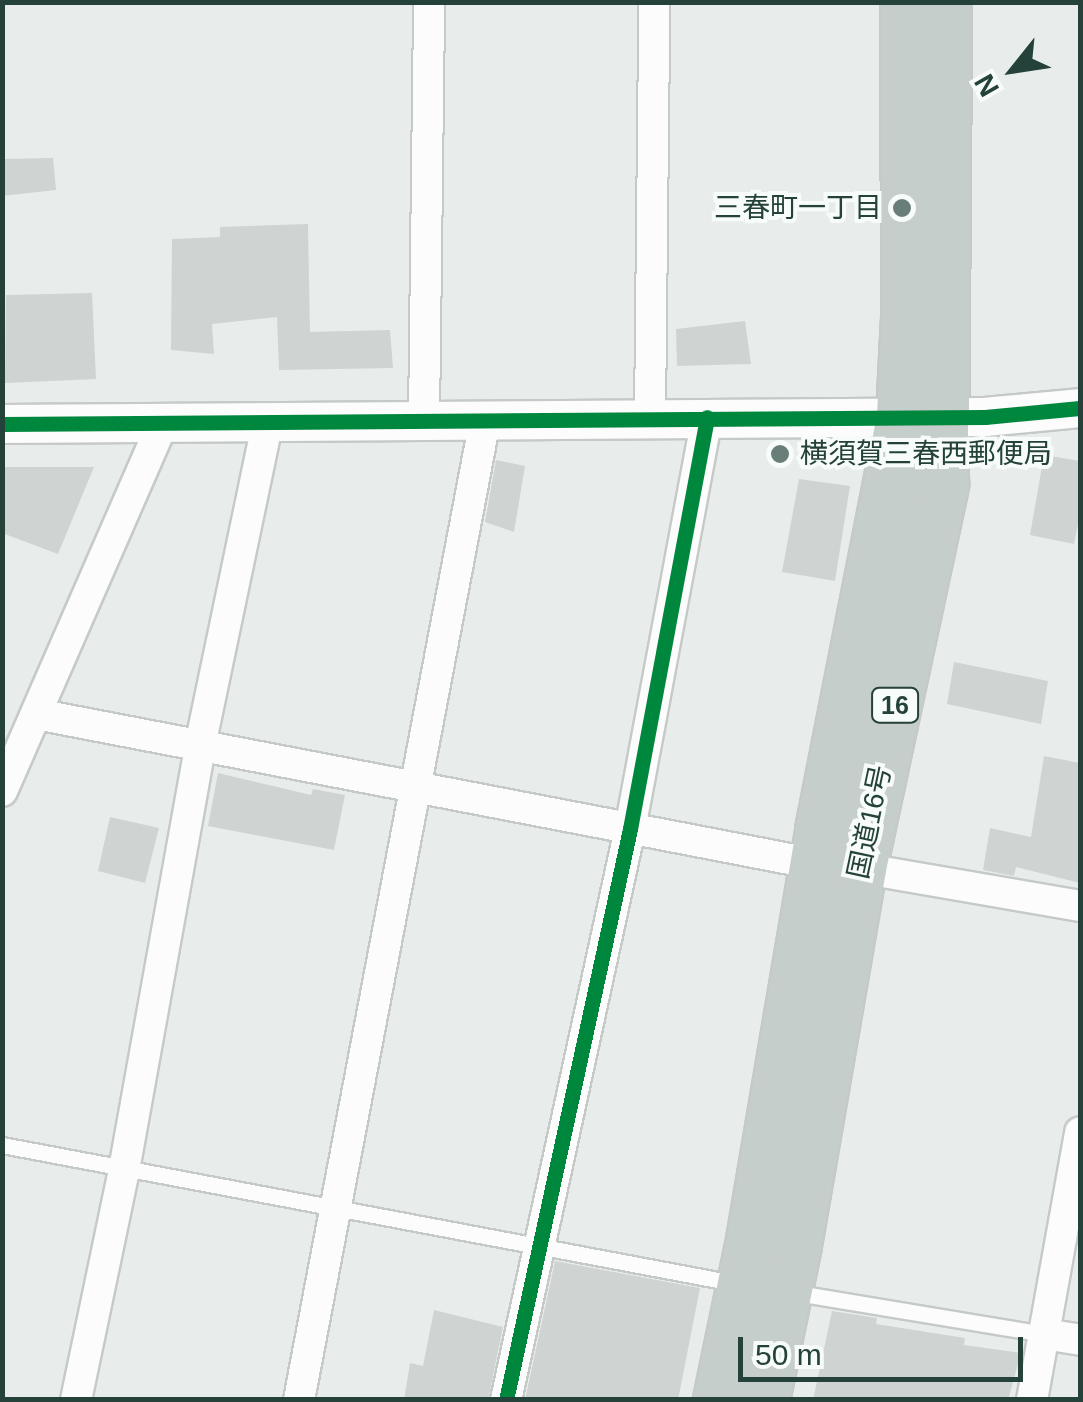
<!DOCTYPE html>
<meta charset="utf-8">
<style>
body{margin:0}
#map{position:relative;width:1083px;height:1402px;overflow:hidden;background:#e8edeb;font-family:Helvetica,"Noto Sans JP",sans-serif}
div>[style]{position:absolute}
.building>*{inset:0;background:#cfd4d2}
.roads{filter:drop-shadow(2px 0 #c5cac8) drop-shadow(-2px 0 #c5cac8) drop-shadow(0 2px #c5cac8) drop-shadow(0 -2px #c5cac8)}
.service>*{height:15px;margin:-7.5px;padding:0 7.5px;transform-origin:7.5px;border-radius:7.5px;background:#fcfcfc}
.minor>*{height:30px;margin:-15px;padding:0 15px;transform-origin:15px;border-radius:15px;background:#fcfcfc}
.tertiary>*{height:38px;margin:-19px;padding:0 19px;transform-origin:19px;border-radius:19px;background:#fcfcfc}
.trunk>*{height:52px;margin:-26px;padding:0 26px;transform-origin:26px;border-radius:26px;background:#c6cecc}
.cycleway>*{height:15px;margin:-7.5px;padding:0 7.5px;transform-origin:7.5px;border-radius:7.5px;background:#00873e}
.dots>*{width:28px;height:28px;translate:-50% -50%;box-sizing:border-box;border:5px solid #f7fbf9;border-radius:50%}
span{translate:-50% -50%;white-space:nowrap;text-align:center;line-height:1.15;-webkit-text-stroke:8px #f7fbf9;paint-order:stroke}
.shield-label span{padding:2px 8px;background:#f7fbf9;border:2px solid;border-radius:8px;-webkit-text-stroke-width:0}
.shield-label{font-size:25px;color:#24423a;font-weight:700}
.poi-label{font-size:28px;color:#24423a}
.right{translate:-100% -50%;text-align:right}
.left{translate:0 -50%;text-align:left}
.street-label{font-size:28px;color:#24423a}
.frame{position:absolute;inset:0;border:5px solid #24423a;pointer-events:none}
.north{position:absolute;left:963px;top:20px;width:100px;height:100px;-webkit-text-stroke:8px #f7fbf9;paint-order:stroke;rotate:240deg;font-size:28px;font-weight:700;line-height:40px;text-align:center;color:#24423a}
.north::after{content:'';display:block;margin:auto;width:35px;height:45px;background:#24423a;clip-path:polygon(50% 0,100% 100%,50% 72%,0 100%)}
.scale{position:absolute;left:738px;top:1337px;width:285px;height:45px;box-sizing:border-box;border:5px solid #24423a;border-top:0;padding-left:12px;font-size:30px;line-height:35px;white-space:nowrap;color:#24423a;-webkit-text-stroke:8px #f7fbf9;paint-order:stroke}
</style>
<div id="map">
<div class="building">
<div style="clip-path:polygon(53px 158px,56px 190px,2px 196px,2px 159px)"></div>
<div style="clip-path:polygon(308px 224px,310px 332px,390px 330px,393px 368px,279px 370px,277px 317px,212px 324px,214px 354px,171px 350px,172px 239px,220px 237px,220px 227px)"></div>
<div style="clip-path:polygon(92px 293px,96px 379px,5px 383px,6px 295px)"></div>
<div style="clip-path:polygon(745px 321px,751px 364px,677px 366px,676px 329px)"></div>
<div style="clip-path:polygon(1044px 455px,1080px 461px,1080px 514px,1074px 544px,1030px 535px)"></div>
<div style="clip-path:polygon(496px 460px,525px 466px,514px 532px,485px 522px)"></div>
<div style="clip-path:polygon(2px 467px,94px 467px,58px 554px,2px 533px)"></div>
<div style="clip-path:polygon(799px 479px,850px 486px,835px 581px,782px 572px)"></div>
<div style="clip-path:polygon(954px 662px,1048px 681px,1041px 724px,947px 704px)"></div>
<div style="clip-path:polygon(1044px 756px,1080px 763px,1080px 883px,1016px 867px,1014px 876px,983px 870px,990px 828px,1031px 837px)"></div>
<div style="clip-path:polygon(218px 773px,311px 795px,313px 789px,345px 795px,334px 850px,208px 826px)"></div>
<div style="clip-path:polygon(110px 817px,159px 828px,145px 883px,98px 871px)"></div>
<div style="clip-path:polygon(555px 1261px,700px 1288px,678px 1400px,525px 1400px)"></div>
<div style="clip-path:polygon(434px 1310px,503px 1327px,488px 1400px,404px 1400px,410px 1363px,423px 1366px)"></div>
<div style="clip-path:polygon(832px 1311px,877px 1318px,876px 1324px,965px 1338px,964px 1345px,1021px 1353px,1008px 1400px,813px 1400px)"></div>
</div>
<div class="roads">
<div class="service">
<div style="left:2px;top:1145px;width:745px;rotate:10.68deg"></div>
<div style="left:791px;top:1292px;width:256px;rotate:9.4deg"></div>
</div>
<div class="minor">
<div style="left:650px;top:418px;width:416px;rotate:-89.4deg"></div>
<div style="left:424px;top:420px;width:418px;rotate:-89.3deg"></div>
<div style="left:36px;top:714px;width:794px;rotate:10.89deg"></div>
<div style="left:2px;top:791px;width:403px;rotate:-66.4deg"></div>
<div style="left:860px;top:868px;width:223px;rotate:9.8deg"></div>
<div style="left:1044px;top:1334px;width:36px;rotate:9deg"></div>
<div style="left:76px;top:1400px;width:235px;rotate:-78.2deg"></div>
<div style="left:124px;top:1170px;width:431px;rotate:-79.8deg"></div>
<div style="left:200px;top:746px;width:332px;rotate:-78.2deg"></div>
<div style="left:299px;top:1400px;width:997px;rotate:-79.25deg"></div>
<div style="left:506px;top:1400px;width:584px;rotate:-77.75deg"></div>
<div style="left:630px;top:829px;width:419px;rotate:-79.4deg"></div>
<div style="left:1032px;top:1400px;width:272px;rotate:-79.8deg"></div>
</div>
<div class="tertiary">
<div style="left:2px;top:424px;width:983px;rotate:-0.41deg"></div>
<div style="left:985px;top:417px;width:95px;rotate:-5.4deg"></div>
</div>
<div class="trunk">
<div style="left:720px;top:1400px;width:163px;rotate:-78.3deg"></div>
<div style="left:753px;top:1240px;width:416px;rotate:-80.4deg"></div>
<div style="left:822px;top:830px;width:422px;rotate:-78.9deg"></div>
<div style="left:903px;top:416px;width:98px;rotate:-87.1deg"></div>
<div style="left:908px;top:318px;width:316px;rotate:-90.2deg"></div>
<div style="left:763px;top:1400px;width:158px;rotate:-78.3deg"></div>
<div style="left:795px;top:1245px;width:383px;rotate:-80.2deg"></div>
<div style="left:860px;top:868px;width:393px;rotate:-77.9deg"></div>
<div style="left:942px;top:484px;width:482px;rotate:-89.6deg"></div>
</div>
</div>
<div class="cycleway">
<div style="left:2px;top:424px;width:983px;rotate:-0.41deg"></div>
<div style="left:985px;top:417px;width:95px;rotate:-5.4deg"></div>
<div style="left:506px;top:1400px;width:584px;rotate:-77.75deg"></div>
<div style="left:630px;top:829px;width:419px;rotate:-79.4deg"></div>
</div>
<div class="dots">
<div style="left:902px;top:208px;background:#697e78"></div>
<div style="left:780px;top:454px;background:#697e78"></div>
</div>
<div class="shield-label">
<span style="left:895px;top:705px">16</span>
</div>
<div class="poi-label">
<span class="right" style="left:882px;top:208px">三春町一丁目</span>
<span class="left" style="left:800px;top:454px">横須賀三春西郵便局</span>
</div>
<div class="street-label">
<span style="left:870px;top:822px;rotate:-78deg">国道16号</span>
</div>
<div class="frame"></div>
<div class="north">N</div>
<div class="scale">50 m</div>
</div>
